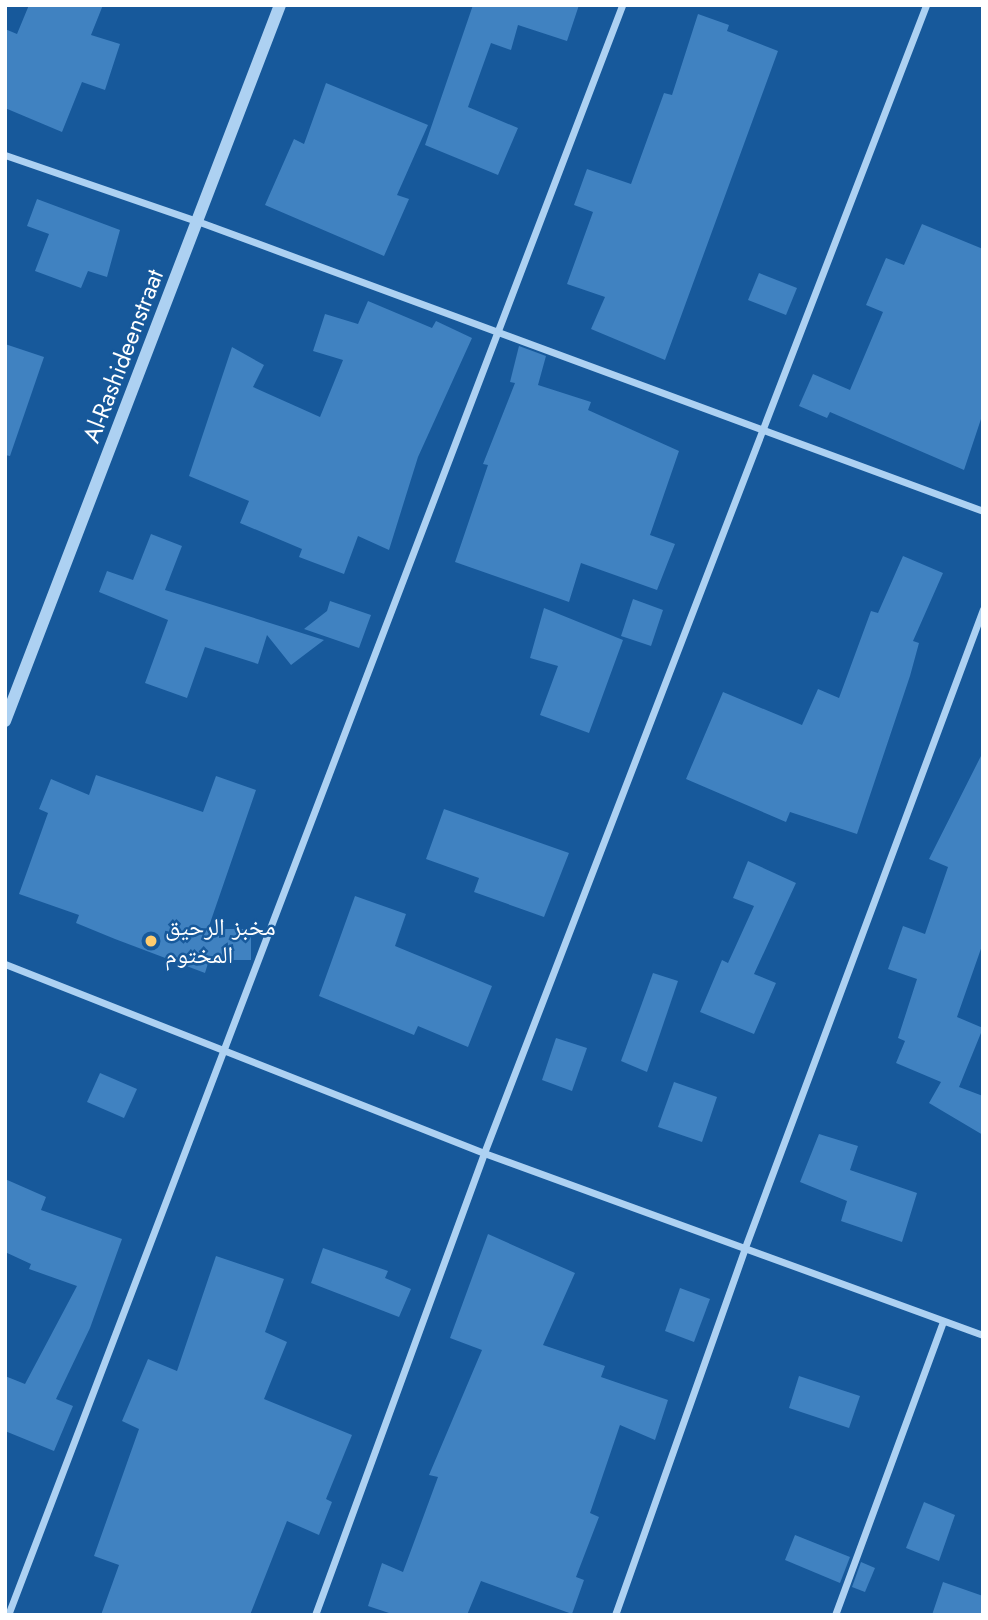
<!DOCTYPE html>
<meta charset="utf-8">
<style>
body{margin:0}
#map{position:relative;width:988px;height:1620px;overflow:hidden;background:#17599b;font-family:Jost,"Noto Naskh Arabic",sans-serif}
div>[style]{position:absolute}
.building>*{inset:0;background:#4082c1}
.minor>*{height:7px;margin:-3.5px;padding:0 3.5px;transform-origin:3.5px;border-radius:3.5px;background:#add1f2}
.tertiary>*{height:12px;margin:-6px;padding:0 6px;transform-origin:6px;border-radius:6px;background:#add1f2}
.dots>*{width:19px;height:19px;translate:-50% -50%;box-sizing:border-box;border:4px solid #17599b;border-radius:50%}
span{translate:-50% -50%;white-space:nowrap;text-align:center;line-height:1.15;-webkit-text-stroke:5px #17599b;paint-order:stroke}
.street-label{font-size:24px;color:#fff}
.poi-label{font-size:24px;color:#fff}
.left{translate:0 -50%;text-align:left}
.frame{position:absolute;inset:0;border:7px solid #fff;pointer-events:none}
</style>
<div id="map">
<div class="building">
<div style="clip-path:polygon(29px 5px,103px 5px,91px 35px,120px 44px,105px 90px,82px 82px,62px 132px,5px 108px,5px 29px,17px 34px)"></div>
<div style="clip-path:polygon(473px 5px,579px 5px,567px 41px,518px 25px,511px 50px,491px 43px,468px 107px,518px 128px,498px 175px,425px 145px)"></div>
<div style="clip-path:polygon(698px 14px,729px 25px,727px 31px,778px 51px,665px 360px,591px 329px,605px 297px,567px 284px,593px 212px,574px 205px,587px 169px,631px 184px,664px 93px,672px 95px)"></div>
<div style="clip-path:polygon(326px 83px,428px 125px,397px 195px,409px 199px,384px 256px,265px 205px,294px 139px,304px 144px)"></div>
<div style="clip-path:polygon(37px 199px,120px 230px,107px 277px,88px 271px,81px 288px,35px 271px,49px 234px,27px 226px)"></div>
<div style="clip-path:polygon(922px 224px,983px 249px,983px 413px,964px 470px,830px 412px,827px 418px,799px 406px,813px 374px,850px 390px,883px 312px,866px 305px,886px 258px,904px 265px)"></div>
<div style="clip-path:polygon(759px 273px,797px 288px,786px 315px,748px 300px)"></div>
<div style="clip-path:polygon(368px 301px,432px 328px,436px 321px,472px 338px,418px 457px,389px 550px,358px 536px,344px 574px,299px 557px,302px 549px,240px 523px,249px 501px,189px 476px,232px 347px,264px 365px,253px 387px,320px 417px,343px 360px,313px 351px,325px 314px,358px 324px)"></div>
<div style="clip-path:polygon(5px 344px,44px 357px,10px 456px,5px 455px)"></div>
<div style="clip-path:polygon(519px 346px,546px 356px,538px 385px,591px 402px,588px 410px,679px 451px,650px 535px,675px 544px,657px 590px,581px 563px,569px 602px,455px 562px,488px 465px,483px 464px,515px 383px,510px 382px)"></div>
<div style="clip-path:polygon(151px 534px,182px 546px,165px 590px,324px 640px,291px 665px,267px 635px,258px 664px,205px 647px,187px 698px,145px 683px,168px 620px,99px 592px,107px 571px,133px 580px)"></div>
<div style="clip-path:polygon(903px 556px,943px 573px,913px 641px,919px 643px,910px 676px,857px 834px,790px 812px,786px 822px,686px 779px,723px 692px,802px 725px,818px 689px,839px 698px,871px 611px,878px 613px)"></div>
<div style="clip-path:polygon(633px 599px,663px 610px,651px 646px,621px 636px)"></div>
<div style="clip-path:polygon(330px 601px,371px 615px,359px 648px,304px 629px,327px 611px)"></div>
<div style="clip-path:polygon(544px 608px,623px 640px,589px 733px,540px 715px,558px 666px,530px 658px)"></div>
<div style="clip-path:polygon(983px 752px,983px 943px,957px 1017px,983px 1028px,959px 1087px,983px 1096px,983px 1135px,929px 1103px,941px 1082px,896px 1063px,905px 1041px,898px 1038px,917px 979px,888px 969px,903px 926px,925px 934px,948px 867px,929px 859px)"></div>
<div style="clip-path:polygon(96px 775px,203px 812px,216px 776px,256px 790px,208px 929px,251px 929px,251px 960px,209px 960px,205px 973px,115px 939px,76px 923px,79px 915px,19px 894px,48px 813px,39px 809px,51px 779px,89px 795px)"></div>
<div style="clip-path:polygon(444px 809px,569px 853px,544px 917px,474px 892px,479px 878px,426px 859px)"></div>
<div style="clip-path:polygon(748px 861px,796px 883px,754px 974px,776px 983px,754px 1034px,700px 1012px,722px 960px,728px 963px,754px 906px,733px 898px)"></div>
<div style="clip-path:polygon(355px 896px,406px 914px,395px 946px,492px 986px,468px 1047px,418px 1026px,414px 1035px,319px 996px)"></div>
<div style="clip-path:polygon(653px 973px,678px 981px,647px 1072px,621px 1061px)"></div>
<div style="clip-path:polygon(556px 1038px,587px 1048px,572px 1091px,542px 1080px)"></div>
<div style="clip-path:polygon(100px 1073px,137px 1089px,124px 1118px,87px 1102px)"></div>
<div style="clip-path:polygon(674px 1082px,717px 1097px,702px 1142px,658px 1127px)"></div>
<div style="clip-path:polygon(819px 1134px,858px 1146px,850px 1170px,917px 1193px,902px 1242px,841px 1221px,847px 1201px,800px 1182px)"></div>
<div style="clip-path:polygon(5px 1179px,46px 1197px,41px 1210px,122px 1239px,90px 1328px,56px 1399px,73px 1406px,54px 1451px,5px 1431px,5px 1376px,25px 1384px,77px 1286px,29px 1269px,31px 1264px,5px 1252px)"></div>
<div style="clip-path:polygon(488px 1234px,575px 1273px,543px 1345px,605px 1366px,601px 1377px,668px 1400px,655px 1440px,620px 1425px,590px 1513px,599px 1517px,576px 1577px,584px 1580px,572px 1614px,481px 1581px,467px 1615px,395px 1615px,368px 1606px,382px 1563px,403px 1572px,438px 1477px,429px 1475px,482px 1350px,450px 1338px)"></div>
<div style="clip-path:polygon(323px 1248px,388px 1271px,385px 1278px,411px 1289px,399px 1317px,311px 1283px)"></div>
<div style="clip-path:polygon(216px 1256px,284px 1279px,265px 1332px,287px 1342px,264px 1399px,352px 1435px,326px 1499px,332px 1502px,319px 1535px,287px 1521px,250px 1615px,101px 1615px,119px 1565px,94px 1556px,139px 1429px,122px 1421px,148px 1359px,177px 1371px)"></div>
<div style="clip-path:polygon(680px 1288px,710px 1299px,694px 1342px,665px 1331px)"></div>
<div style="clip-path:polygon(799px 1376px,860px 1396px,849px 1428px,789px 1408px)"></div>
<div style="clip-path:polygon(924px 1502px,955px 1515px,939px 1561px,906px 1548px)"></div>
<div style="clip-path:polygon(795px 1535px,850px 1557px,840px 1583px,785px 1560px)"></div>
<div style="clip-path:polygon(861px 1562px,875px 1568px,865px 1592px,852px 1587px)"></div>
<div style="clip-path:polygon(943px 1582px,983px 1596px,983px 1615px,932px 1615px)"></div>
</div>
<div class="minor">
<div style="left:5px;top:155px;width:203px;rotate:19deg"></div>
<div style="left:197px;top:221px;width:838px;rotate:20.25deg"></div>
<div style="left:5px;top:964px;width:515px;rotate:21.53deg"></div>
<div style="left:484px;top:1153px;width:531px;rotate:20.04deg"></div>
<div style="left:8px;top:1615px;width:1723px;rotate:-69.12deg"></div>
<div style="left:315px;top:1615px;width:492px;rotate:-69.9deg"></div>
<div style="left:484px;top:1153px;width:1230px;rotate:-68.94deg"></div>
<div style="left:615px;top:1615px;width:387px;rotate:-70.5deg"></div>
<div style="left:744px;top:1250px;width:684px;rotate:-69.55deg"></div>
<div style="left:835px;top:1615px;width:313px;rotate:-69.8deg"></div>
</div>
<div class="tertiary">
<div style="left:5px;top:721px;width:767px;rotate:-68.99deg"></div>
</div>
<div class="dots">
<div style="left:151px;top:941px;background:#ffcc6e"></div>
</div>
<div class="street-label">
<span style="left:123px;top:356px;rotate:-69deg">Al-Rashideenstraat</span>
</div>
<div class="poi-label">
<span class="left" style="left:165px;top:941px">مخبز الرحيق<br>المختوم</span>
</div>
<div class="frame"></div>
</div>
